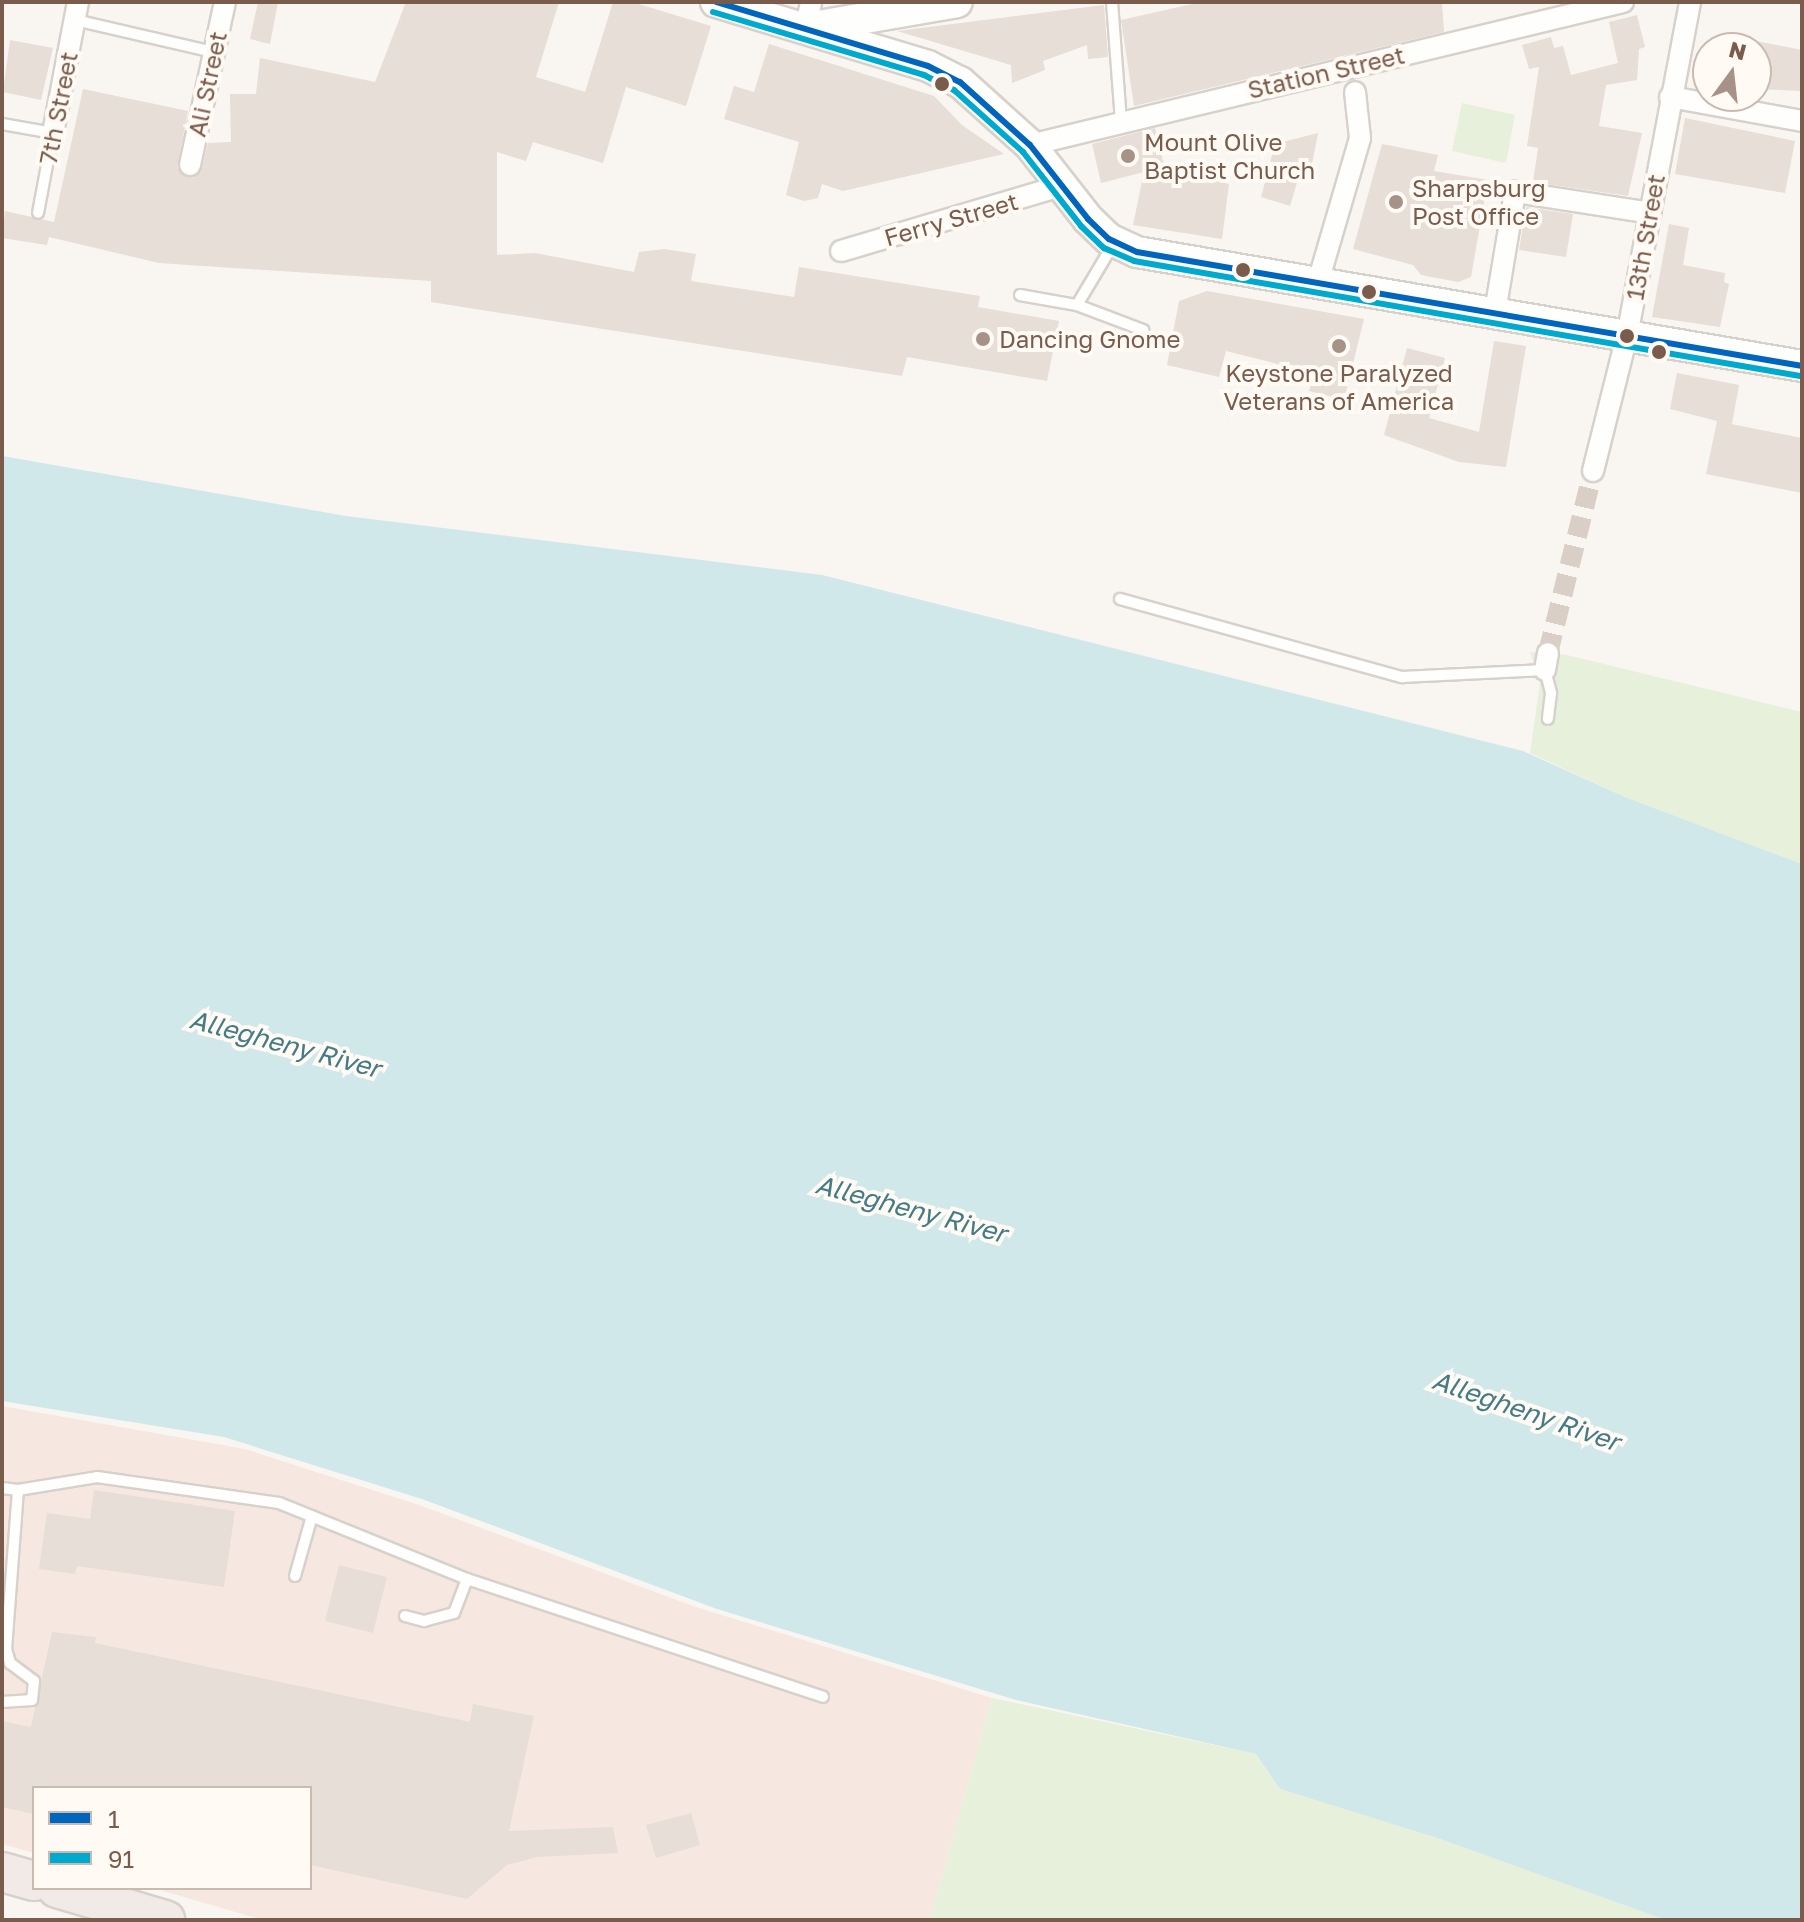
<!DOCTYPE html>
<style>
body{margin:0}
#map{position:relative;width:1804px;height:1922px;overflow:hidden;background:#f9f5f0;font-family:"Golos Text",sans-serif}
div>[style]{position:absolute}
.commercial>*{inset:0;background:#f6e8e1}
.green>*{inset:0;background:#e7f0db}
.water>*{inset:0;background:#d0e8ea}
.building>*{inset:0;background:#e6ded7}
.street-tunnel>*{height:20px;margin-top:-10px;transform-origin:0;background:repeating-linear-gradient(90deg,#d9cfc7 0 20px,transparent 0 30px)}
.roads{filter:drop-shadow(2px 0 #d7d1cb) drop-shadow(-2px 0 #d7d1cb) drop-shadow(0 2px #d7d1cb) drop-shadow(0 -2px #d7d1cb)}
.lane>*{height:10px;margin:-5px;padding:0 5px;transform-origin:5px;border-radius:5px;background:#fefefd}
.street>*{height:20px;margin:-10px;padding:0 10px;transform-origin:10px;border-radius:10px;background:#fefefd}
.secondary>*{height:30px;margin:-15px;padding:0 15px;transform-origin:15px;border-radius:15px;background:#fefefd}
.highway>*{height:38px;margin:-19px;padding:0 19px;transform-origin:19px;border-radius:19px;background:#f2eae7}
.bus-1>*{height:6px;margin:-3px;padding:0 3px;transform-origin:3px;border-radius:3px;background:#0065bd}
.bus-2>*{height:6px;margin:-3px;padding:0 3px;transform-origin:3px;border-radius:3px;background:#00a9ce}
.dots>*{width:22px;height:22px;translate:-50% -50%;box-sizing:border-box;border:4px solid #fffaf3;border-radius:50%}
span{translate:-50% -50%;white-space:nowrap;text-align:center;line-height:1.15;-webkit-text-stroke:8px #fffaf3;paint-order:stroke}
.street-label{font-size:24px;color:#7a5c4d}
.poi-label{font-size:24px;color:#7a5c4d}
.left{translate:0 -50%;text-align:left}
.water-label{font-size:26px;color:#437c86;font-style:italic}
.frame{position:absolute;inset:0;border:4px solid #7a5c4d;pointer-events:none}
.legend{position:absolute;left:32px;top:1786px;width:280px;height:104px;box-sizing:border-box;background:#fffaf3;border:2px solid #cabbb1;margin:0;padding:10px 14px;list-style:none;font-size:24px;color:#7a5c4d}
.legend li{display:flex;align-items:center;gap:16px;height:40px}
.legend b{width:40px;border:2px solid #cabbb1}
.north{position:absolute;left:1692px;top:32px;width:80px;height:80px;box-sizing:border-box;background:#fffaf3;border:2px solid #cabbb1;border-radius:50%;rotate:15deg;font-size:22px;font-weight:700;line-height:32px;text-align:center;color:#7a5c4d}
.north::after{content:'';display:block;margin:auto;width:28px;height:36px;background:#a69286;clip-path:polygon(50% 0,100% 100%,50% 72%,0 100%)}
</style>
<div id="map">
<div class="commercial">
<div style="clip-path:polygon(2px 1406px,245px 1449px,419px 1505px,696px 1607px,992px 1698px,930px 1920px,263px 1920px,153px 1888px,310px 1888px,310px 1788px,34px 1788px,34px 1853px,2px 1844px)"></div>
</div>
<div class="green">
<div style="clip-path:polygon(1462px 103px,1515px 115px,1506px 163px,1452px 151px)"></div>
<div style="clip-path:polygon(1530px 652px,1567px 655px,1802px 712px,1802px 864px,1625px 797px,1530px 753px,1540px 684px)"></div>
<div style="clip-path:polygon(992px 1698px,1256px 1754px,1280px 1789px,1437px 1838px,1666px 1920px,930px 1920px)"></div>
</div>
<div class="water">
<div style="clip-path:polygon(2px 456px,346px 516px,822px 575px,1523px 751px,1625px 797px,1802px 864px,1802px 1920px,1666px 1920px,1437px 1838px,1280px 1789px,1256px 1754px,1016px 1700px,717px 1609px,422px 1499px,224px 1437px,2px 1401px)"></div>
</div>
<div class="building">
<div style="clip-path:polygon(258px 2px,278px 2px,270px 44px,250px 39px)"></div>
<div style="clip-path:polygon(406px 2px,559px 2px,536px 77px,585px 92px,613px 2px,632px 2px,711px 26px,686px 106px,626px 87px,603px 163px,533px 142px,526px 161px,497px 152px,497px 255px,535px 253px,634px 272px,639px 252px,664px 249px,696px 254px,691px 281px,794px 297px,799px 267px,980px 296px,978px 307px,1059px 321px,1047px 381px,907px 357px,902px 376px,431px 302px,431px 281px,159px 263px,49px 237px,47px 245px,2px 238px,5px 211px,54px 222px,83px 89px,188px 111px,177px 168px,193px 178px,202px 168px,208px 143px,231px 142px,230px 94px,256px 94px,260px 58px,375px 82px)"></div>
<div style="clip-path:polygon(1201px 2px,1442px 2px,1444px 32px,1134px 106px,1121px 20px)"></div>
<div style="clip-path:polygon(1104px 5px,1108px 57px,1088px 59px,1087px 45px,1043px 61px,1045px 70px,1012px 83px,1011px 65px,897px 31px)"></div>
<div style="clip-path:polygon(1637px 15px,1645px 47px,1639px 49px,1637px 80px,1606px 85px,1599px 126px,1642px 133px,1628px 196px,1533px 182px,1538px 148px,1527px 146px,1539px 67px,1529px 69px,1522px 45px,1551px 37px,1554px 48px,1563px 46px,1571px 75px,1618px 63px,1609px 22px)"></div>
<div style="clip-path:polygon(10px 40px,53px 48px,41px 100px,3px 92px)"></div>
<div style="clip-path:polygon(1756px 41px,1802px 50px,1802px 91px,1756px 89px)"></div>
<div style="clip-path:polygon(769px 44px,934px 96px,962px 125px,1004px 154px,843px 191px,822px 184px,818px 198px,804px 201px,786px 195px,799px 142px,724px 119px,734px 86px,754px 92px)"></div>
<div style="clip-path:polygon(1685px 118px,1795px 141px,1785px 193px,1675px 174px)"></div>
<div style="clip-path:polygon(1155px 128px,1165px 170px,1229px 184px,1222px 239px,1133px 225px,1144px 172px,1101px 183px,1092px 144px)"></div>
<div style="clip-path:polygon(1318px 133px,1312px 164px,1302px 166px,1290px 206px,1261px 197px,1275px 144px)"></div>
<div style="clip-path:polygon(1382px 144px,1438px 155px,1434px 171px,1488px 180px,1471px 277px,1458px 282px,1421px 275px,1413px 265px,1353px 249px)"></div>
<div style="clip-path:polygon(1526px 207px,1573px 214px,1566px 257px,1519px 250px)"></div>
<div style="clip-path:polygon(1669px 224px,1689px 228px,1683px 265px,1725px 273px,1724px 282px,1729px 284px,1720px 327px,1652px 317px)"></div>
<div style="clip-path:polygon(1207px 291px,1364px 319px,1344px 400px,1309px 391px,1314px 373px,1226px 351px,1219px 377px,1167px 365px,1179px 301px)"></div>
<div style="clip-path:polygon(1494px 341px,1526px 346px,1506px 467px,1459px 462px,1384px 435px,1407px 348px,1445px 358px,1429px 418px,1479px 432px)"></div>
<div style="clip-path:polygon(1677px 373px,1739px 385px,1732px 424px,1721px 422px,1802px 438px,1802px 493px,1706px 474px,1717px 421px,1670px 409px)"></div>
<div style="clip-path:polygon(94px 1490px,235px 1511px,224px 1587px,77px 1566px,75px 1574px,39px 1569px,47px 1513px,90px 1519px)"></div>
<div style="clip-path:polygon(339px 1565px,387px 1577px,373px 1633px,325px 1621px)"></div>
<div style="clip-path:polygon(52px 1632px,96px 1637px,95px 1643px,470px 1722px,473px 1704px,534px 1716px,509px 1831px,613px 1827px,618px 1853px,537px 1857px,507px 1865px,467px 1899px,310px 1865px,310px 1788px,34px 1788px,34px 1814px,2px 1807px,2px 1721px,31px 1727px)"></div>
<div style="clip-path:polygon(691px 1813px,700px 1845px,656px 1858px,646px 1825px)"></div>
</div>
<div class="street-tunnel">
<div style="left:1548px;top:653px;width:187px;rotate:-76.1deg"></div>
</div>
<div class="roads">
<div class="lane">
<div style="left:1112px;top:2px;width:119px;rotate:85.7deg"></div>
<div style="left:75px;top:20px;width:143px;rotate:13deg"></div>
<div style="left:2px;top:124px;width:52px;rotate:10deg"></div>
<div style="left:53px;top:133px;width:81px;rotate:100.6deg"></div>
<div style="left:1020px;top:295px;width:58px;rotate:10deg"></div>
<div style="left:1077px;top:305px;width:72px;rotate:-59.2deg"></div>
<div style="left:1077px;top:305px;width:71px;rotate:20.7deg"></div>
<div style="left:1120px;top:599px;width:293px;rotate:15.5deg"></div>
<div style="left:1402px;top:677px;width:143px;rotate:-2.8deg"></div>
<div style="left:1545px;top:670px;width:24px;rotate:75deg"></div>
<div style="left:1551px;top:693px;width:26px;rotate:97deg"></div>
<div style="left:2px;top:1488px;width:16px;rotate:7deg"></div>
<div style="left:18px;top:1490px;width:159px;rotate:94.3deg"></div>
<div style="left:6px;top:1649px;width:15px;rotate:74deg"></div>
<div style="left:10px;top:1663px;width:30px;rotate:37deg"></div>
<div style="left:34px;top:1681px;width:19px;rotate:96deg"></div>
<div style="left:32px;top:1700px;width:30px;rotate:176deg"></div>
<div style="left:18px;top:1490px;width:80px;rotate:-9.3deg"></div>
<div style="left:97px;top:1477px;width:184px;rotate:8.1deg"></div>
<div style="left:279px;top:1503px;width:203px;rotate:22deg"></div>
<div style="left:467px;top:1579px;width:375px;rotate:18.3deg"></div>
<div style="left:295px;top:1576px;width:62px;rotate:-74.2deg"></div>
<div style="left:405px;top:1616px;width:20px;rotate:15deg"></div>
<div style="left:424px;top:1621px;width:31px;rotate:-15deg"></div>
<div style="left:454px;top:1613px;width:36px;rotate:-69deg"></div>
</div>
<div class="street">
<div style="left:805px;top:29px;width:28px;rotate:-77deg"></div>
<div style="left:1670px;top:97px;width:134px;rotate:10.3deg"></div>
<div style="left:53px;top:133px;width:133px;rotate:-79.2deg"></div>
<div style="left:1030px;top:145px;width:610px;rotate:-13.56deg"></div>
<div style="left:190px;top:165px;width:167px;rotate:-77.9deg"></div>
<div style="left:841px;top:251px;width:229px;rotate:-16.5deg"></div>
<div style="left:1318px;top:282px;width:150px;rotate:-73.7deg"></div>
<div style="left:1360px;top:138px;width:46px;rotate:-96.2deg"></div>
<div style="left:1495px;top:312px;width:122px;rotate:-80.5deg"></div>
<div style="left:1515px;top:192px;width:137px;rotate:8.8deg"></div>
<div style="left:1593px;top:471px;width:139px;rotate:-75.9deg"></div>
<div style="left:1627px;top:336px;width:340px;rotate:-79.3deg"></div>
<div style="left:1545px;top:670px;width:17px;rotate:-80deg"></div>
</div>
<div class="secondary">
<div style="left:716px;top:2px;width:221px;rotate:16.8deg"></div>
<div style="left:928px;top:66px;width:36px;rotate:27deg"></div>
<div style="left:960px;top:82px;width:94px;rotate:42deg"></div>
<div style="left:1030px;top:145px;width:94px;rotate:51.9deg"></div>
<div style="left:1088px;top:219px;width:29px;rotate:44deg"></div>
<div style="left:1109px;top:239px;width:31px;rotate:25deg"></div>
<div style="left:1137px;top:252px;width:675px;rotate:9.73deg"></div>
<div style="left:807px;top:28px;width:152px;rotate:-9.8deg"></div>
</div>
<div class="highway">
<div style="left:2px;top:1872px;width:33px;rotate:16deg"></div>
<div style="left:57px;top:1888px;width:113px;rotate:16.5deg"></div>
</div>
</div>
<div class="bus-1">
<div style="left:716px;top:2px;width:221px;rotate:16.8deg"></div>
<div style="left:928px;top:66px;width:36px;rotate:27deg"></div>
<div style="left:960px;top:82px;width:94px;rotate:42deg"></div>
<div style="left:1030px;top:145px;width:94px;rotate:51.9deg"></div>
<div style="left:1088px;top:219px;width:29px;rotate:44deg"></div>
<div style="left:1109px;top:239px;width:31px;rotate:25deg"></div>
<div style="left:1137px;top:252px;width:675px;rotate:9.73deg"></div>
</div>
<div class="bus-2">
<div style="left:713px;top:12px;width:220px;rotate:16.6deg"></div>
<div style="left:924px;top:75px;width:34px;rotate:27deg"></div>
<div style="left:954px;top:90px;width:93px;rotate:41.9deg"></div>
<div style="left:1023px;top:152px;width:94px;rotate:51.9deg"></div>
<div style="left:1081px;top:226px;width:32px;rotate:44deg"></div>
<div style="left:1104px;top:248px;width:33px;rotate:23deg"></div>
<div style="left:1134px;top:261px;width:676px;rotate:9.8deg"></div>
</div>
<div class="dots">
<div style="left:942px;top:84px;background:#7a5c4d"></div>
<div style="left:1128px;top:156px;background:#a69286"></div>
<div style="left:1396px;top:202px;background:#a69286"></div>
<div style="left:1243px;top:270px;background:#7a5c4d"></div>
<div style="left:1369px;top:292px;background:#7a5c4d"></div>
<div style="left:1627px;top:336px;background:#7a5c4d"></div>
<div style="left:983px;top:339px;background:#a69286"></div>
<div style="left:1339px;top:346px;background:#a69286"></div>
<div style="left:1659px;top:352px;background:#7a5c4d"></div>
</div>
<div class="street-label">
<span style="left:1326px;top:72px;rotate:-13deg">Station Street</span>
<span style="left:207px;top:84px;rotate:-78deg">Ali Street</span>
<span style="left:58px;top:108px;rotate:-79deg">7th Street</span>
<span style="left:951px;top:219px;rotate:-16deg">Ferry Street</span>
<span style="left:1645px;top:237px;rotate:-80deg">13th Street</span>
</div>
<div class="poi-label">
<span class="left" style="left:1144px;top:156px">Mount Olive<br>Baptist Church</span>
<span class="left" style="left:1412px;top:202px">Sharpsburg<br>Post Office</span>
<span class="left" style="left:999px;top:339px">Dancing Gnome</span>
<span style="left:1339px;top:387px">Keystone Paralyzed<br>Veterans of America</span>
</div>
<div class="water-label">
<span style="left:285px;top:1044px;rotate:15deg">Allegheny River</span>
<span style="left:911px;top:1209px;rotate:15deg">Allegheny River</span>
<span style="left:1526px;top:1411px;rotate:19deg">Allegheny River</span>
</div>
<div class="frame"></div>
<ul class="legend">
<li><b style="height:10px;background:#0065bd"></b>1</li>
<li><b style="height:10px;background:#00a9ce"></b>91</li>
</ul>
<div class="north">N</div>
</div>
